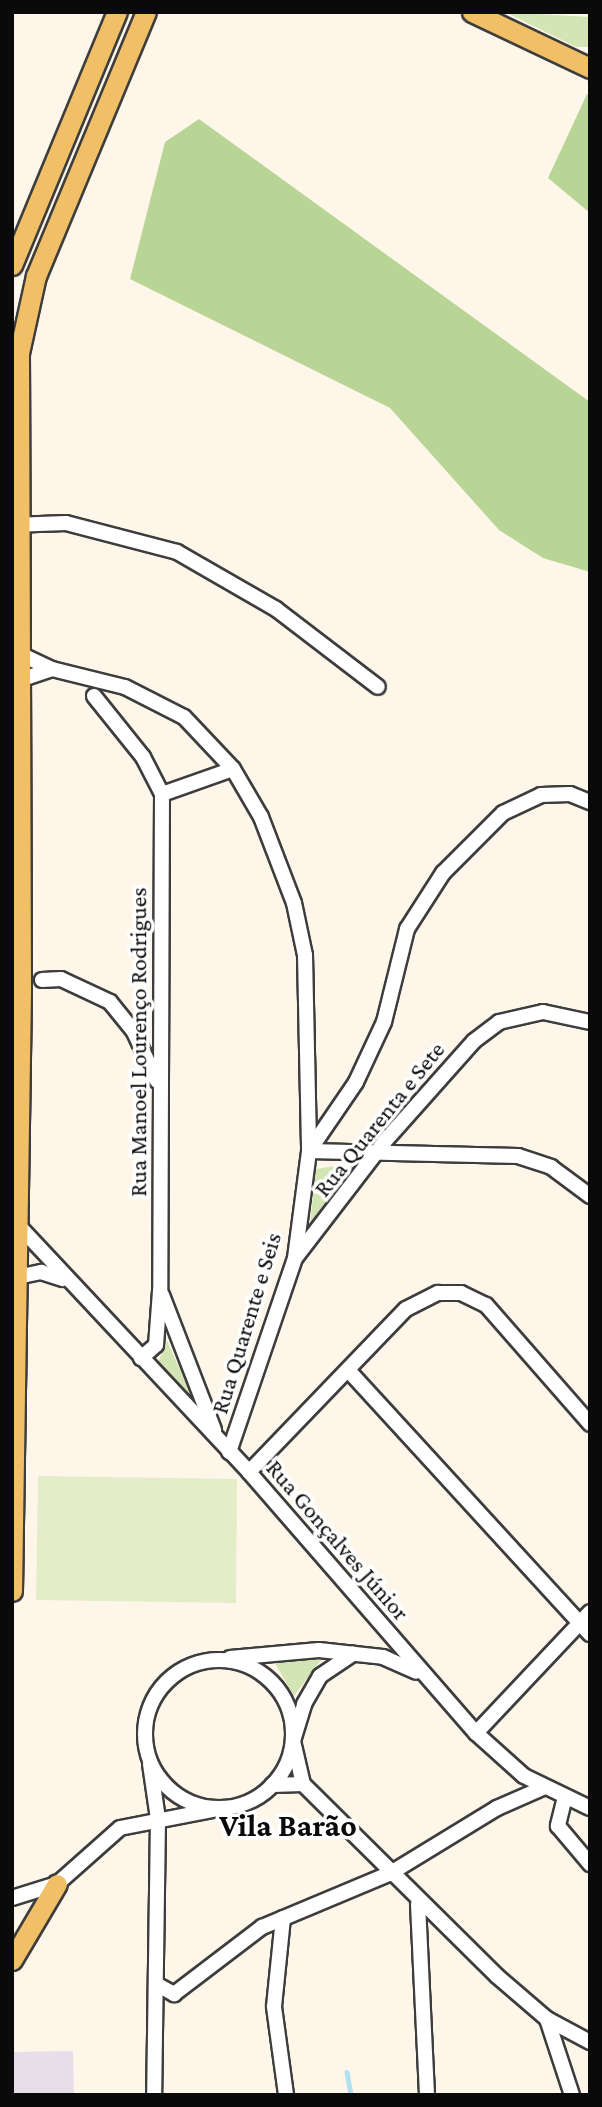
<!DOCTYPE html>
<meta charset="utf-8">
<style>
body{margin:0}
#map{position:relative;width:602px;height:2107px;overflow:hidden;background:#fef7e9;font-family:"Crimson Pro",serif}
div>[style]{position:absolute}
.industrial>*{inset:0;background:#e7dee9}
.green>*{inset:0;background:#d3e5b5}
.forest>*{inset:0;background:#b9d596}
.pitch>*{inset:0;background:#e4edc7}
.stream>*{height:4.5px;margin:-2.25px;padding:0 2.25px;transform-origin:2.25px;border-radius:2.25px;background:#b1e0f2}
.roads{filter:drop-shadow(2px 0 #3d3d3d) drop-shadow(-2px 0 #3d3d3d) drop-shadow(0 2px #3d3d3d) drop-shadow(0 -2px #3d3d3d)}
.minor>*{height:14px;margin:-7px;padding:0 7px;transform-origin:7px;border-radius:7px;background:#fff}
.minor>.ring{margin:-7px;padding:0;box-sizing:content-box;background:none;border:14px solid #fff;border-radius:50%}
.major>*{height:19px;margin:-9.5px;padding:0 9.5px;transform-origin:9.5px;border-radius:9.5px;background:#f0bf66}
span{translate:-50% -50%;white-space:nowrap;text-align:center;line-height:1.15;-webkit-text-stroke:7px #fff;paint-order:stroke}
.street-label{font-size:24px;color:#0a0a0a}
.district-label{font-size:32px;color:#0a0a0a;font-weight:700}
.frame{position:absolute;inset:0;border:14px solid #0a0a0a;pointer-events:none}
</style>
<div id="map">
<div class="industrial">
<div style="clip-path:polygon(73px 2051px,74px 2095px,14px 2095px,13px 2052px)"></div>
</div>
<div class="green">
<div style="clip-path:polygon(127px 12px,131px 12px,90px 107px)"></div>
<div style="clip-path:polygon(505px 12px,590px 17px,590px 47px,576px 47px)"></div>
<div style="clip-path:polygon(360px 1162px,313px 1224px,310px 1224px,316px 1169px)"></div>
<div style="clip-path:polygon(167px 1341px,201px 1414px,157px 1365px)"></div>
<div style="clip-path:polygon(273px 1660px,321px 1660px,294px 1696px)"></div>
</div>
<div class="forest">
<div style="clip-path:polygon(587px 94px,590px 94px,590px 213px,548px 178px)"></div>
<div style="clip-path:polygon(199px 119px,590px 402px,590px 572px,543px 558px,499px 530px,390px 408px,130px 279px,165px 142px)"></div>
</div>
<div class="pitch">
<div style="clip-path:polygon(38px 1476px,237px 1479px,236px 1603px,36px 1600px)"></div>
</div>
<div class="stream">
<div style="left:347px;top:2072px;width:23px;rotate:80deg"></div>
</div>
<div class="roads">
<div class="minor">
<div style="left:12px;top:525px;width:54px;rotate:-2.1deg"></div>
<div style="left:66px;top:523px;width:115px;rotate:14.6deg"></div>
<div style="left:177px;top:552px;width:114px;rotate:29.9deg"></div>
<div style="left:276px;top:609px;width:128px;rotate:37.4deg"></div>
<div style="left:52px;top:669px;width:75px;rotate:13.9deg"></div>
<div style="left:125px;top:687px;width:66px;rotate:27deg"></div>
<div style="left:184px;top:717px;width:71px;rotate:46.7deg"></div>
<div style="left:233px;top:769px;width:56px;rotate:59.7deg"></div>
<div style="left:261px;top:817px;width:92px;rotate:69deg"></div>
<div style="left:294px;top:903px;width:53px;rotate:78.1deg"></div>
<div style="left:305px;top:955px;width:196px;rotate:88.8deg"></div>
<div style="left:309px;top:1151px;width:209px;rotate:1.4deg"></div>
<div style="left:518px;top:1156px;width:35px;rotate:18deg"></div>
<div style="left:551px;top:1167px;width:49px;rotate:36.6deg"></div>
<div style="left:14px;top:682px;width:40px;rotate:-18.9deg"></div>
<div style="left:52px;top:669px;width:35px;rotate:-155deg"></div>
<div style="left:94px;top:696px;width:78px;rotate:51.2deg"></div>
<div style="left:143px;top:757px;width:42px;rotate:62.8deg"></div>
<div style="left:162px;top:794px;width:497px;rotate:90.2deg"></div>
<div style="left:160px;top:1291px;width:54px;rotate:94.2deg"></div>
<div style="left:156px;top:1345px;width:20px;rotate:139deg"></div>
<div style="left:162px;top:794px;width:75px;rotate:-19.4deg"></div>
<div style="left:42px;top:980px;width:19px;rotate:-3deg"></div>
<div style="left:61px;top:979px;width:54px;rotate:25.1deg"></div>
<div style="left:110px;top:1002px;width:38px;rotate:51deg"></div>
<div style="left:134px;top:1032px;width:54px;rotate:64.9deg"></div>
<div style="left:19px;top:1226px;width:337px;rotate:46.9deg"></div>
<div style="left:249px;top:1472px;width:346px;rotate:49deg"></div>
<div style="left:476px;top:1733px;width:64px;rotate:41.9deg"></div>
<div style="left:524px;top:1776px;width:73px;rotate:25.9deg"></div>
<div style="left:296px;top:1257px;width:146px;rotate:-52.5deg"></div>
<div style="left:385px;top:1141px;width:134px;rotate:-48.3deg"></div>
<div style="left:474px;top:1041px;width:31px;rotate:-37deg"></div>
<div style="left:499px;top:1022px;width:45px;rotate:-12.8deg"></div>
<div style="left:543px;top:1012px;width:48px;rotate:12deg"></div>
<div style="left:17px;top:1277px;width:25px;rotate:-12deg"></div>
<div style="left:41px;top:1272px;width:23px;rotate:18deg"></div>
<div style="left:162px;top:1295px;width:145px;rotate:68.9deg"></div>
<div style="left:348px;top:1370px;width:358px;rotate:47.5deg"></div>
<div style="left:229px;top:1452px;width:205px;rotate:-71.2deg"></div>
<div style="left:295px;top:1258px;width:108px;rotate:-82.5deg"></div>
<div style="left:309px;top:1151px;width:83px;rotate:-55.7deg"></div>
<div style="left:356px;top:1082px;width:66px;rotate:-65deg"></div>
<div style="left:384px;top:1022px;width:96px;rotate:-76.1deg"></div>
<div style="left:407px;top:929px;width:67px;rotate:-57.3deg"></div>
<div style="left:443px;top:873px;width:85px;rotate:-45deg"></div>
<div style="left:503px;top:813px;width:42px;rotate:-25.3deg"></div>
<div style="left:541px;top:795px;width:29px;rotate:-2deg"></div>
<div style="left:570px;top:794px;width:22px;rotate:22deg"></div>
<div style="left:249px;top:1472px;width:226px;rotate:-46.1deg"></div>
<div style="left:406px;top:1309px;width:36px;rotate:-27deg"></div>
<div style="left:438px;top:1293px;width:23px"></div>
<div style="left:461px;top:1293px;width:28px;rotate:26deg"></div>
<div style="left:486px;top:1305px;width:158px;rotate:48.8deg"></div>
<div style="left:230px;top:1658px;width:89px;rotate:-5.1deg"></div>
<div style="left:319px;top:1650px;width:64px;rotate:6.2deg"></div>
<div style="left:383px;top:1657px;width:36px;rotate:24deg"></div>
<div class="ring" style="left:145px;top:1660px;width:134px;height:134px"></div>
<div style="left:476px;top:1733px;width:166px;rotate:-46.7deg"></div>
<div style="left:150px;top:1764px;width:56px;rotate:81.7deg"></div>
<div style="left:158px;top:1819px;width:276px;rotate:90.8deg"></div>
<div style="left:303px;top:1784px;width:273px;rotate:44.7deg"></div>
<div style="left:497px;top:1976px;width:66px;rotate:40.7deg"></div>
<div style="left:547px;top:2019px;width:49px;rotate:28.1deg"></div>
<div style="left:272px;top:1785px;width:31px;rotate:-2deg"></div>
<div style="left:303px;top:1784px;width:44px;rotate:-103.1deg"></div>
<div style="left:293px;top:1741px;width:39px;rotate:-73deg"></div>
<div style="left:304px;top:1704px;width:32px;rotate:-60deg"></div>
<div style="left:320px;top:1676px;width:40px;rotate:-34deg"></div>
<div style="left:565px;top:1797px;width:30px;rotate:104deg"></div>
<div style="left:558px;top:1826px;width:50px;rotate:49.9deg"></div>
<div style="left:12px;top:1898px;width:47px;rotate:-17.3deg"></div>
<div style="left:57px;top:1884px;width:84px;rotate:-41.6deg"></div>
<div style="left:120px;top:1828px;width:95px;rotate:-11deg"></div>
<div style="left:418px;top:1904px;width:191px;rotate:87.3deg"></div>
<div style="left:283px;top:1918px;width:89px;rotate:95.8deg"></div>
<div style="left:274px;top:2007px;width:89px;rotate:82.2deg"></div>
<div style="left:156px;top:1984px;width:21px;rotate:29deg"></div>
<div style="left:174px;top:1994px;width:111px;rotate:-37.3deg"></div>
<div style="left:262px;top:1927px;width:138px;rotate:-22.7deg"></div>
<div style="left:389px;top:1874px;width:127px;rotate:-31.4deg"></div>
<div style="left:497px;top:1808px;width:52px;rotate:-23.6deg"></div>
<div style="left:547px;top:2019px;width:80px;rotate:71.8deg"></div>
</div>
<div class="major">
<div style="left:472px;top:12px;width:131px;rotate:25.4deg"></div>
<div style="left:12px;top:265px;width:274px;rotate:-67.5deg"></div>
<div style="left:12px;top:1591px;width:602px;rotate:-89.14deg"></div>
<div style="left:21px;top:989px;width:636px;rotate:-90.18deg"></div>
<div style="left:19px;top:353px;width:79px;rotate:-77.6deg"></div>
<div style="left:36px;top:276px;width:286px;rotate:-67.4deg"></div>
<div style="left:12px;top:1960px;width:88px;rotate:-59.4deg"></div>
</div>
</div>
<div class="street-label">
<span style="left:138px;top:1042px;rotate:-90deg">Rua Manoel Lourenço Rodrigues</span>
<span style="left:379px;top:1119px;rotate:-51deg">Rua Quarenta e Sete</span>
<span style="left:246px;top:1323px;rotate:-73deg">Rua Quarente e Seis</span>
<span style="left:338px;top:1540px;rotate:49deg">Rua Gonçalves Júnior</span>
</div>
<div class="district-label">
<span style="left:288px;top:1825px">Vila Barão</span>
</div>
<div class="frame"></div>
</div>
